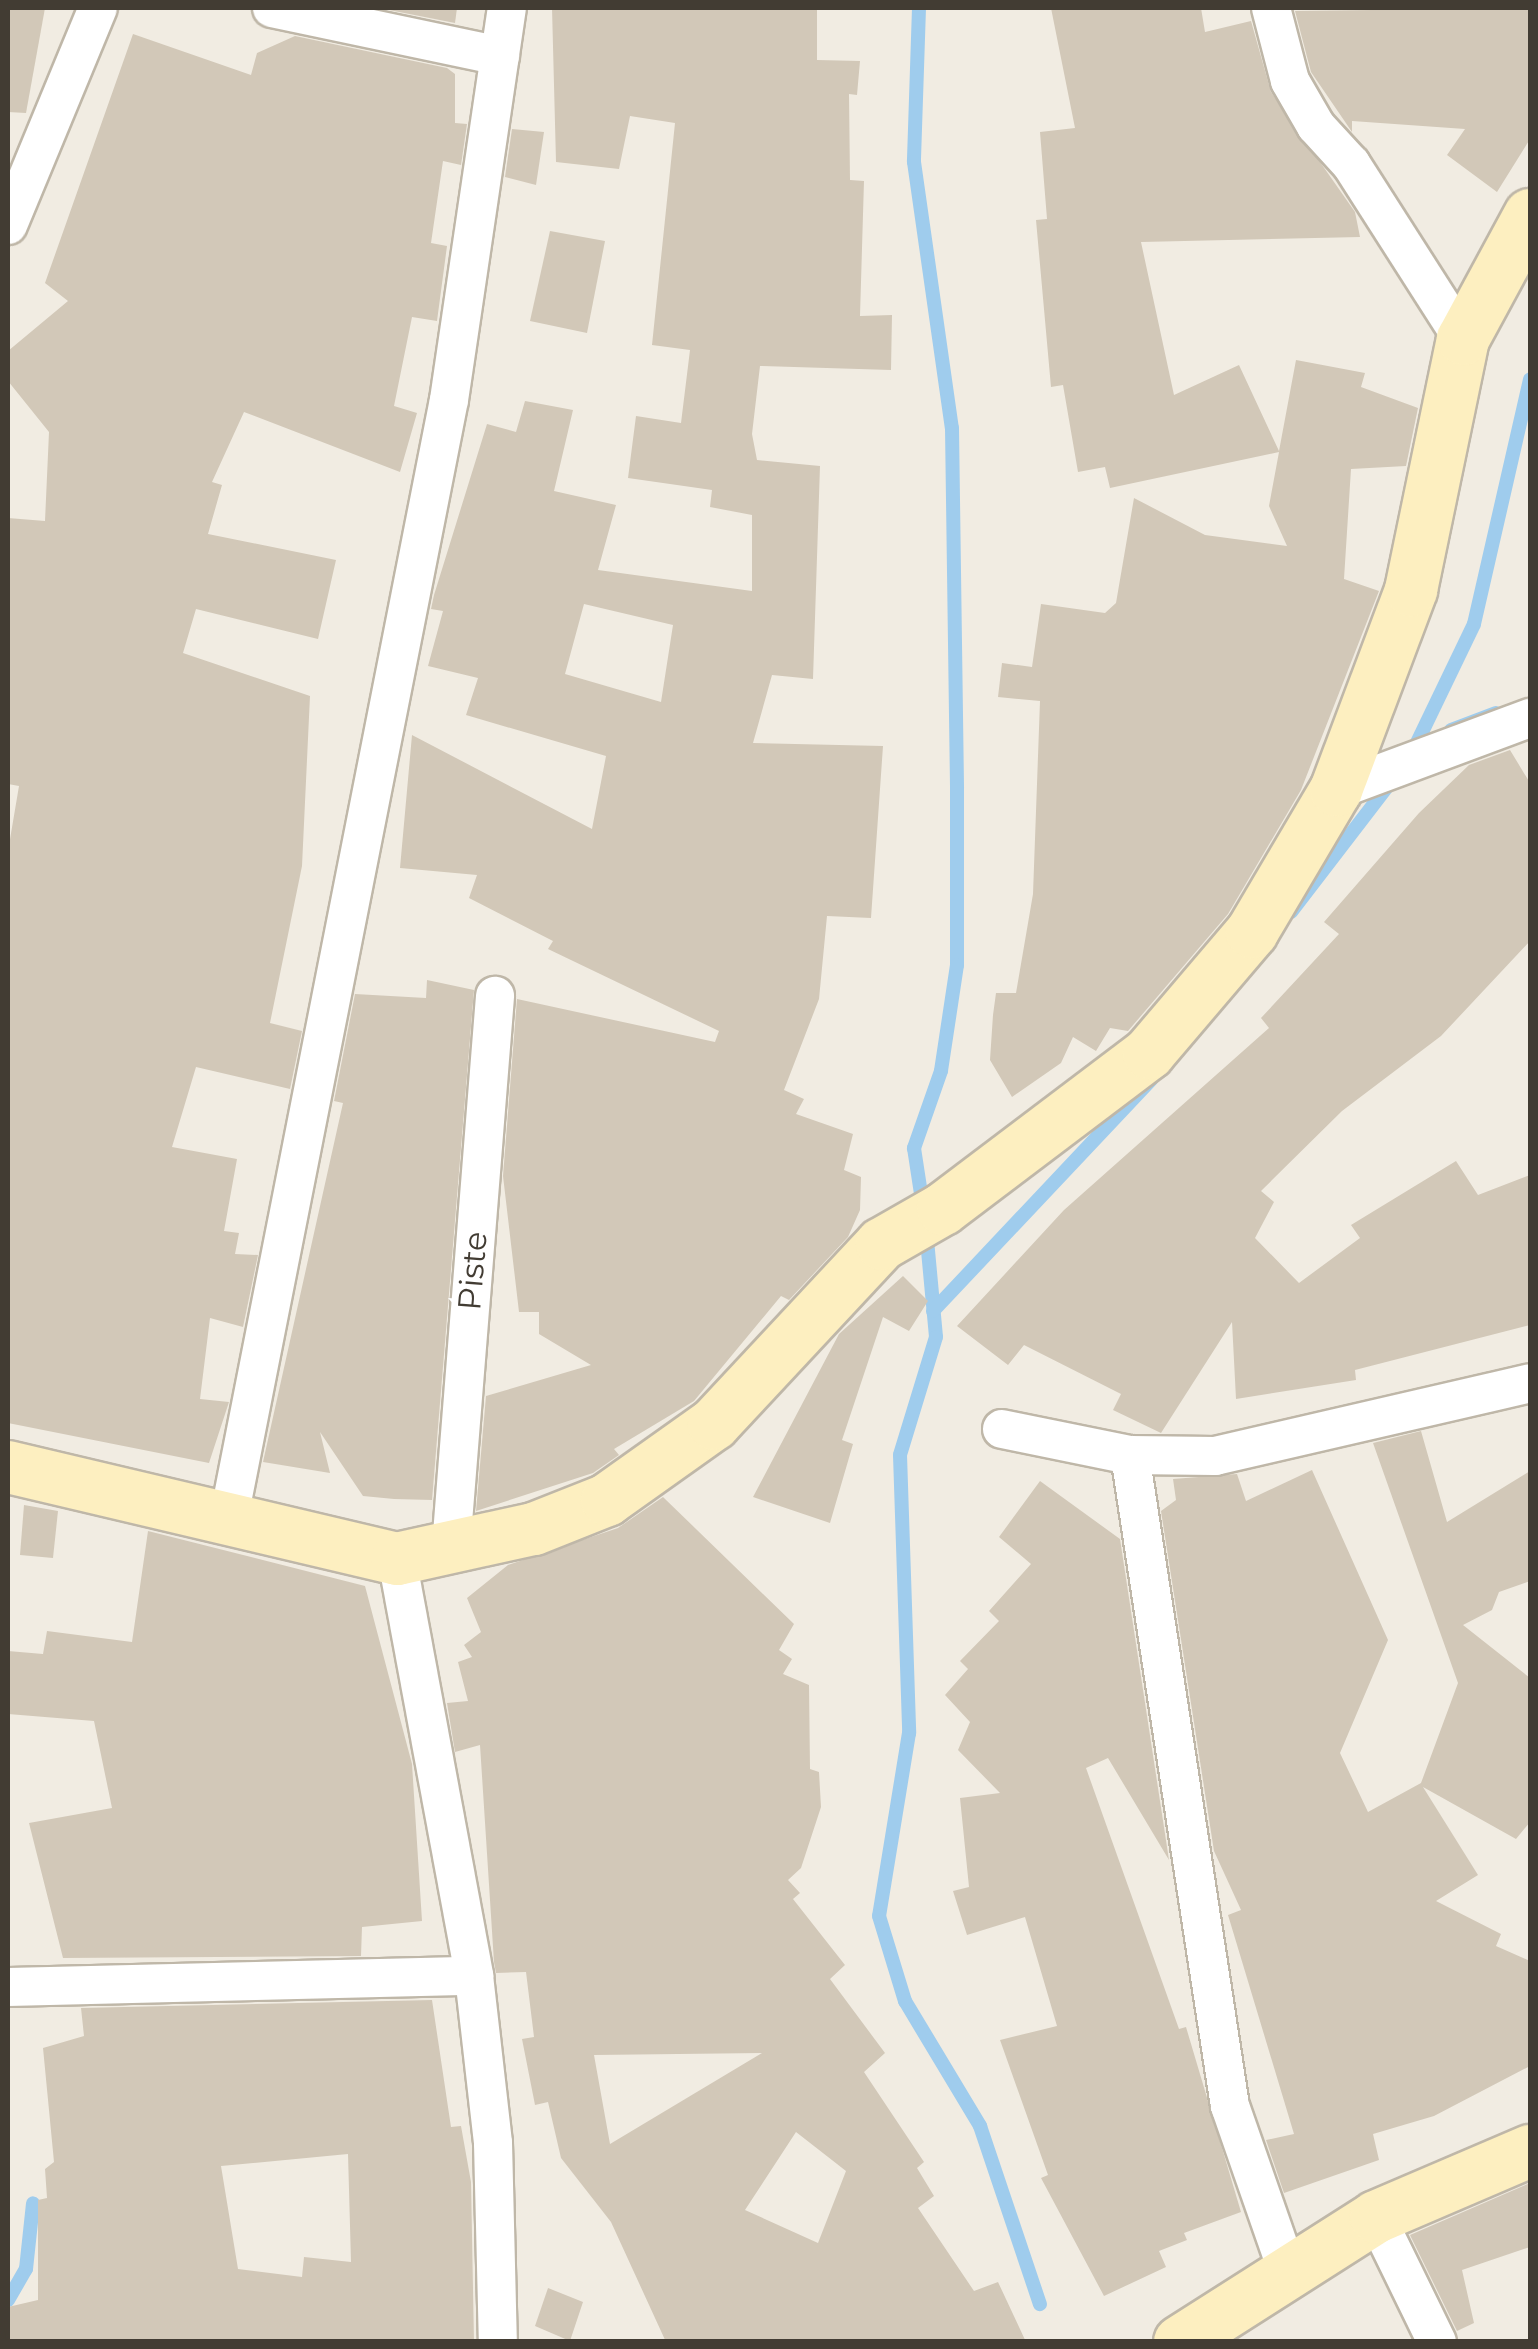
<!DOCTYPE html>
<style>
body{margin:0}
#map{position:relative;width:1538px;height:2349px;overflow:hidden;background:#f1ece2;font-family:Montserrat,sans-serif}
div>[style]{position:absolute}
.stream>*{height:14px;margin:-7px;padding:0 7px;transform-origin:7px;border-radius:7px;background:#9fcced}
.building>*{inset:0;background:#d2c8b8}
.roads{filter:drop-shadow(2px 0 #bfb7a8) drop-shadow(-2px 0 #bfb7a8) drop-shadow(0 2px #bfb7a8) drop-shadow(0 -2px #bfb7a8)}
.street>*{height:38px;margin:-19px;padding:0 19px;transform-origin:19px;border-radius:19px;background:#fff}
.secondary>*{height:52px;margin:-26px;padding:0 26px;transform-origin:26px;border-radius:26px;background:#fdefc0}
span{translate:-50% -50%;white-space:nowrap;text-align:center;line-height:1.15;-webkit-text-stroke:9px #fff;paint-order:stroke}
.street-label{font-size:32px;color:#423c33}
.frame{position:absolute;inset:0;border:10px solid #423c33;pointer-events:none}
</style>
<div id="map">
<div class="stream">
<div style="left:919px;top:8px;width:154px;rotate:91.9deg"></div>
<div style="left:914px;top:162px;width:269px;rotate:81.9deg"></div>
<div style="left:952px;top:428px;width:361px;rotate:89.2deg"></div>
<div style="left:957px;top:789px;width:176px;rotate:90deg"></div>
<div style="left:957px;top:965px;width:107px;rotate:98.6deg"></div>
<div style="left:941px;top:1071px;width:82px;rotate:109.3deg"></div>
<div style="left:914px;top:1148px;width:60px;rotate:81.3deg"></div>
<div style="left:1451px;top:730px;width:48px;rotate:-20.7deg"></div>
<div style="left:1412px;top:753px;width:143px;rotate:-64.3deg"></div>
<div style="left:1474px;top:624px;width:251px;rotate:-77.1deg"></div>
<div style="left:1291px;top:912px;width:168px;rotate:-52.5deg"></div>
<div style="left:926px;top:1229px;width:108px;rotate:84.7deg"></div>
<div style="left:936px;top:1337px;width:123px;rotate:107deg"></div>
<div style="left:900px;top:1455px;width:278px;rotate:88.1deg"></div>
<div style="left:909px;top:1733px;width:185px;rotate:99.3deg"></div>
<div style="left:879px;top:1916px;width:89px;rotate:73deg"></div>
<div style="left:905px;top:2001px;width:146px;rotate:59deg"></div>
<div style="left:980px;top:2126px;width:188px;rotate:71.4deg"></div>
<div style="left:933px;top:1311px;width:319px;rotate:-46.7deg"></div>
<div style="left:8px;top:2300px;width:36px;rotate:-60deg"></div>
<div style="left:26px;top:2269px;width:66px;rotate:-83.9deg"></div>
</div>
<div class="building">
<div style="clip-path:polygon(8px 8px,45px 8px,26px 113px,8px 112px)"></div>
<div style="clip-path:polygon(379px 8px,457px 8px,455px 23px)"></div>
<div style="clip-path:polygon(evenodd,552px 8px,817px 8px,817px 60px,860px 61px,857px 95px,849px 94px,850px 180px,864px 181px,860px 316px,892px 315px,891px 370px,760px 366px,752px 434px,757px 460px,820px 466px,813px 679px,772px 675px,753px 743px,883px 746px,871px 918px,827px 916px,819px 999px,784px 1090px,804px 1099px,796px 1114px,853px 1134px,844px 1170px,861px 1177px,860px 1210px,848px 1237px,789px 1300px,781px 1296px,694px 1401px,614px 1449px,619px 1455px,593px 1473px,476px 1511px,486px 1396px,591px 1365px,539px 1334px,539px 1312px,519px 1312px,503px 1176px,517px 999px,715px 1042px,719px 1031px,548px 949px,553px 941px,469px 898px,477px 875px,400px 868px,412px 735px,592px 829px,606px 756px,466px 715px,478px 678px,428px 666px,443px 611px,431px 609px,434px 595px,487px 424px,516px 432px,525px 401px,573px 410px,554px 491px,616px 505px,598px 570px,752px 591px,752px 515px,710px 507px,712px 490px,628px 478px,636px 416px,681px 423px,690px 350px,652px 345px,675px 123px,630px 116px,619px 169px,556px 162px,552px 8px,584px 604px,673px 625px,661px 702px,565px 674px,584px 604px)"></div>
<div style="clip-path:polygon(1051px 8px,1201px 8px,1205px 32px,1251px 21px,1271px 92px,1355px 212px,1360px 237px,1141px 242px,1174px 395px,1239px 365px,1279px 451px,1296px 360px,1365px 373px,1361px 387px,1418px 408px,1406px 466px,1351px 469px,1344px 579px,1379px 591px,1301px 790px,1228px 914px,1128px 1031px,1110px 1028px,1096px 1051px,1073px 1037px,1061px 1063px,1012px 1097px,990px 1060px,993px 1015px,996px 993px,1016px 993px,1033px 894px,1040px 701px,998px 697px,1002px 663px,1032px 667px,1041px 604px,1105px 613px,1116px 603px,1134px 498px,1205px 535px,1287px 546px,1269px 506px,1279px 452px,1110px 488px,1105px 467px,1078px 472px,1063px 385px,1051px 387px,1036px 220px,1047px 219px,1040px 132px,1075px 128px)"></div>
<div style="clip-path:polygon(1530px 8px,1530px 139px,1497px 192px,1447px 155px,1465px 129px,1352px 121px,1352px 132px,1311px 72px,1295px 11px)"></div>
<div style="clip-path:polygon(133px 34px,251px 75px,257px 53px,295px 36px,447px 68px,455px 74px,455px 123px,467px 124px,461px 165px,443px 161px,431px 243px,447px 246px,437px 321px,412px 317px,394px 406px,417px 413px,400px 472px,244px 412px,212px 482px,222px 485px,208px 534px,336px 560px,318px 639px,196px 609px,183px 653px,310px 696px,302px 866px,270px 1023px,302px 1031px,290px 1089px,196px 1067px,172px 1147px,237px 1159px,224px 1231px,239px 1233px,235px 1254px,258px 1255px,243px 1327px,210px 1318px,200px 1399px,229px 1402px,209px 1463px,8px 1423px,8px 851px,19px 786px,8px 784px,8px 518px,45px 521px,49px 432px,8px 381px,8px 351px,68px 301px,45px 283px)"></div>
<div style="clip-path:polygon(512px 129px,544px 132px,536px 185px,505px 177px)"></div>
<div style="clip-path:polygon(550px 231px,605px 241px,587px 333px,530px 321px)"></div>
<div style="clip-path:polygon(1510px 750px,1530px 783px,1530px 941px,1441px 1036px,1342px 1111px,1261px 1191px,1274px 1202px,1255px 1238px,1299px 1283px,1360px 1238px,1351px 1225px,1456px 1161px,1478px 1195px,1530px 1175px,1530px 1325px,1355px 1370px,1356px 1380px,1236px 1399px,1232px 1322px,1161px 1433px,1113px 1410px,1121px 1394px,1024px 1345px,1008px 1365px,957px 1326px,1064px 1210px,1269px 1028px,1261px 1018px,1339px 934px,1324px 922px,1419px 813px,1469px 765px)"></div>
<div style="clip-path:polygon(427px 980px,474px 990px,432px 1500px,394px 1499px,363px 1496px,320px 1432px,330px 1473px,263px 1462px,343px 1103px,334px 1101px,355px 994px,426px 998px)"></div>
<div style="clip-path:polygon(903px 1276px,928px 1301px,909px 1331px,883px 1317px,842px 1440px,853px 1444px,830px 1523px,753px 1497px,839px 1334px)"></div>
<div style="clip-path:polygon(1421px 1431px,1447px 1522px,1530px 1471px,1530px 1581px,1499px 1592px,1492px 1610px,1463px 1625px,1530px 1678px,1530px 1822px,1516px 1839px,1423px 1787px,1478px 1875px,1436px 1901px,1501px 1934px,1496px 1946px,1530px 1961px,1530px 2066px,1434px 2116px,1373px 2134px,1379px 2160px,1284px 2193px,1266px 2140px,1294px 2134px,1228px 1915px,1241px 1910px,1214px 1851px,1161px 1511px,1176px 1500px,1173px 1479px,1237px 1474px,1246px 1501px,1312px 1470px,1388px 1640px,1340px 1753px,1368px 1812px,1421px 1783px,1458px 1683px,1373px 1443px)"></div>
<div style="clip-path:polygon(1040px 1481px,1120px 1539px,1169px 1860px,1108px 1758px,1086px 1768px,1179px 2029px,1186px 2027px,1241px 2212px,1184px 2233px,1187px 2240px,1159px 2251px,1166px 2267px,1104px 2296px,1041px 2178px,1048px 2175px,1000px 2040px,1057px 2026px,1025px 1917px,967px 1935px,953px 1891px,969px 1887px,960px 1798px,1000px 1793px,958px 1750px,970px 1722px,945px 1695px,968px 1669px,960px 1661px,999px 1621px,989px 1611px,1031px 1564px,999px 1537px)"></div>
<div style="clip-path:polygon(evenodd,663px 1497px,794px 1624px,779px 1650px,792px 1659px,783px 1674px,809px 1685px,810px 1769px,819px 1772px,821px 1807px,801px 1868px,788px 1880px,800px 1893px,793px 1899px,845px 1965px,830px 1979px,885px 2053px,864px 2072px,924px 2162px,917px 2168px,934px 2196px,918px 2208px,974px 2291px,998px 2282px,1026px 2342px,666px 2342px,611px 2222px,561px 2158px,548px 2102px,535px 2105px,522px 2039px,534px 2037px,526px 1972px,496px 1973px,494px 1962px,480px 1745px,455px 1752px,447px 1703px,468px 1701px,458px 1662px,472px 1657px,464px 1645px,481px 1632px,467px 1598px,508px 1565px,618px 1528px,663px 1497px,762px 2053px,610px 2144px,594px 2055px,762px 2053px,663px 1497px,796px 2132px,846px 2171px,818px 2243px,745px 2210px,796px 2132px)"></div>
<div style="clip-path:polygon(24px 1505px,58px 1511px,53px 1558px,20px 1555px)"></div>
<div style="clip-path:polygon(148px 1531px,365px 1586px,412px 1764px,422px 1921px,362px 1927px,361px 1956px,63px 1958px,29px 1823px,112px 1808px,94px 1721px,8px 1714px,8px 1651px,43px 1654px,47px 1631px,132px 1642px)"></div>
<div style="clip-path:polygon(evenodd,432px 2000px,451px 2127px,461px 2126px,471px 2182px,474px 2342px,8px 2342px,8px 2307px,38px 2300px,38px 2200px,47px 2198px,45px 2169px,54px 2162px,43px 2048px,84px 2036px,81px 2008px,432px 2000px,348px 2154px,351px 2262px,304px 2257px,302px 2277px,238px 2269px,221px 2166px,348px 2154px)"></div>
<div style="clip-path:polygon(1530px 2183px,1530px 2247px,1462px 2270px,1474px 2323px,1457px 2331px,1410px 2235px)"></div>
<div style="clip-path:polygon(548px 2288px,583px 2302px,570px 2341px,535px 2326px)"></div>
</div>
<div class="roads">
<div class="street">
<div style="left:272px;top:8px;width:233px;rotate:11.9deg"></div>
<div style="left:1271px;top:8px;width:75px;rotate:75.4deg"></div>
<div style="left:1290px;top:81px;width:52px;rotate:60deg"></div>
<div style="left:1316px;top:126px;width:52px;rotate:47.4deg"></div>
<div style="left:1351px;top:164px;width:208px;rotate:57.4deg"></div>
<div style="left:8px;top:225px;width:235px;rotate:-67.5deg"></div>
<div style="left:1336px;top:790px;width:207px;rotate:-20.4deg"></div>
<div style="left:1002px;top:1429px;width:131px;rotate:11.5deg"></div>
<div style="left:1130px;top:1455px;width:85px;rotate:0.7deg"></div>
<div style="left:1215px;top:1456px;width:323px;rotate:-13deg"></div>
<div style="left:1130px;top:1455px;width:659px;rotate:81.27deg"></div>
<div style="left:1230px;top:2106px;width:177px;rotate:70.8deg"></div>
<div style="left:229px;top:1517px;width:1138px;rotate:-78.86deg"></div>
<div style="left:449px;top:400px;width:396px;rotate:-81.6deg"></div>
<div style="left:451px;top:1547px;width:553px;rotate:-85.43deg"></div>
<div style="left:397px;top:1559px;width:424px;rotate:79.5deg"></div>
<div style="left:474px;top:1976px;width:168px;rotate:83.5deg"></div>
<div style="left:493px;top:2143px;width:199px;rotate:88.6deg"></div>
<div style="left:8px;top:1987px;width:466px;rotate:-1.4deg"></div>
<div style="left:1376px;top:2217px;width:139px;rotate:64deg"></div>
</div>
<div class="secondary">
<div style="left:8px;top:1467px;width:400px;rotate:13.3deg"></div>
<div style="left:397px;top:1559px;width:140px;rotate:-12.4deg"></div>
<div style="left:534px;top:1529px;width:79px;rotate:-21.7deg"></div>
<div style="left:607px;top:1500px;width:131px;rotate:-35.4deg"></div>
<div style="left:714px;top:1424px;width:246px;rotate:-47deg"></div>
<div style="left:882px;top:1244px;width:70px;rotate:-29.8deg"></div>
<div style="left:943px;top:1209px;width:258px;rotate:-37.1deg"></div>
<div style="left:1149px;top:1053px;width:159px;rotate:-49.6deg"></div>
<div style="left:1252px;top:932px;width:165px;rotate:-59.4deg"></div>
<div style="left:1336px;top:790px;width:214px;rotate:-69.4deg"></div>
<div style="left:1411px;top:590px;width:256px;rotate:-78.3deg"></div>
<div style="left:1463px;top:339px;width:141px;rotate:-61.6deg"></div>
<div style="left:1180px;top:2342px;width:232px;rotate:-32.5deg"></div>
<div style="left:1376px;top:2217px;width:168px;rotate:-23.2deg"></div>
</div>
</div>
<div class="street-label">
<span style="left:473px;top:1271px;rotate:-85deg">Piste</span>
</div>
<div class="frame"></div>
</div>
